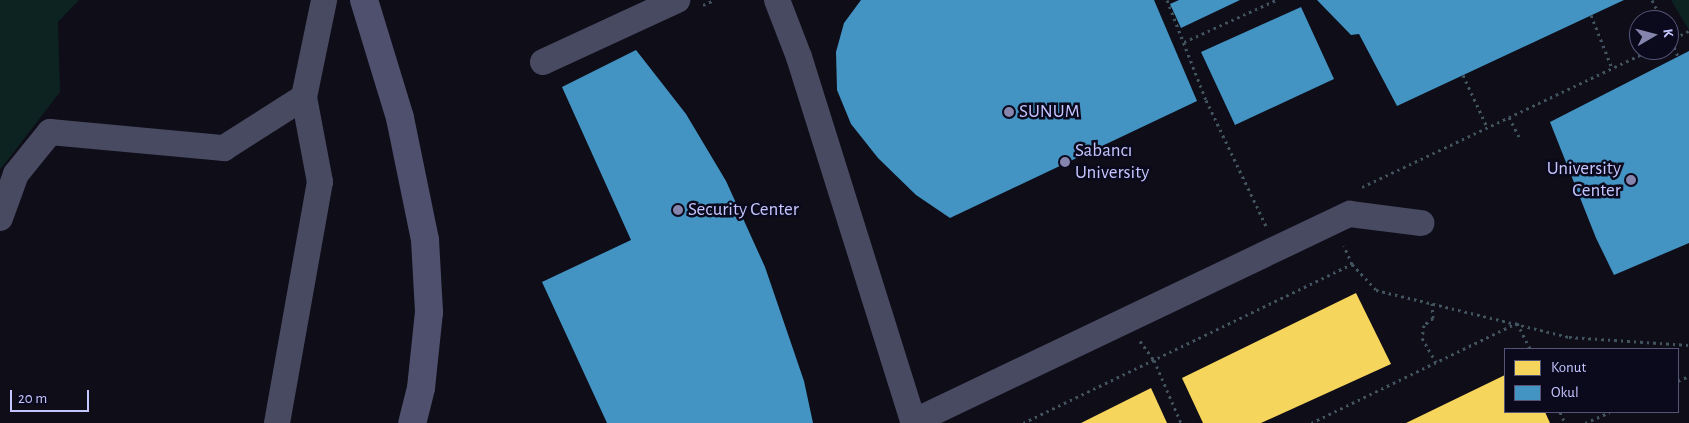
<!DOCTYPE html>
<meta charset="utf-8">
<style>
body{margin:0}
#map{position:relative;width:1689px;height:423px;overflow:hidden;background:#0e0d18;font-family:"Alegreya Sans",sans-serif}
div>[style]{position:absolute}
.green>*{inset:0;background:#0c2322}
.homes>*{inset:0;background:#f6d55c}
.schools>*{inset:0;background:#4393c3}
.path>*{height:3px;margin-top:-1.5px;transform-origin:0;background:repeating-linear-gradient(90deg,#41545f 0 2.5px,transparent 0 6.5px)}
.street>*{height:26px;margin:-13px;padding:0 13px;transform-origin:13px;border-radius:13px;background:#484a62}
.secondary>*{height:28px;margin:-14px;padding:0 14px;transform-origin:14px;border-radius:14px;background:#4f506d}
.dots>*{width:14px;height:14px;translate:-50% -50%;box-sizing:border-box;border:2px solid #0b091c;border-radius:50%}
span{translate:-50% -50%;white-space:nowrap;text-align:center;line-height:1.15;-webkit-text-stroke:5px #0b091c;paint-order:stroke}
.poi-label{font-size:19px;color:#c5c5ff}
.left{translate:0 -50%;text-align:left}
.right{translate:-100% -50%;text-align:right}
.legend{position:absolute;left:1504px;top:348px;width:175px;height:65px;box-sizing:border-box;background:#0b091c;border:1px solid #555477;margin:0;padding:6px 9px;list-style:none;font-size:15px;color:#c5c5ff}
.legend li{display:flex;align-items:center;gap:10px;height:25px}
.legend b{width:25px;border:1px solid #555477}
.north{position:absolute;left:1629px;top:10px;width:50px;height:50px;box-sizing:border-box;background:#0b091c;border:1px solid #555477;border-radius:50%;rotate:82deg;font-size:14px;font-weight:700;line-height:20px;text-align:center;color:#c5c5ff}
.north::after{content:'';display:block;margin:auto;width:18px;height:22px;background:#8585ae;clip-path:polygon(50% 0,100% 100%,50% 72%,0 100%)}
.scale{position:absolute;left:10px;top:390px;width:79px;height:22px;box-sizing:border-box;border:2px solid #c5c5ff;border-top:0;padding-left:6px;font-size:15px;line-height:18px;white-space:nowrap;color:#c5c5ff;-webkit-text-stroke:4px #0b091c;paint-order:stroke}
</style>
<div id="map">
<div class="green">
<div style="clip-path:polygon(0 0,79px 0,58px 22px,60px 92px,0 170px)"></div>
<div style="clip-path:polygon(1671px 0,1689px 0,1689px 30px)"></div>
</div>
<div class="homes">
<div style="clip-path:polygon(1356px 293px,1391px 364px,1261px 423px,1203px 423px,1182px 378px)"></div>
<div style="clip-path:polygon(1505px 375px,1505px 412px,1545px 412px,1550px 423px,1406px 423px)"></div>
<div style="clip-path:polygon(1151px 388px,1167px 423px,1081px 423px)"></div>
</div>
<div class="schools">
<div style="clip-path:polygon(861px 0,1154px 0,1197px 101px,950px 218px,916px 195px,878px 158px,851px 124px,837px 90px,836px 52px,844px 23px)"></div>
<div style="clip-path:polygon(1179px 0,1240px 0,1181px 28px,1170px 4px)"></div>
<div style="clip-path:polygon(1317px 0,1624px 0,1397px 106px,1359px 34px,1351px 35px)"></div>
<div style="clip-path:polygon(1301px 7px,1334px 79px,1235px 125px,1201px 52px)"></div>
<div style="clip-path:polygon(636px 50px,686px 114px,726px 181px,765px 267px,804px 381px,813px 423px,607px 423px,542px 282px,631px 240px,562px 87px)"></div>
<div style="clip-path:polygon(1689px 51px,1689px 243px,1614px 275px,1596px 238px,1550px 122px)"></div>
</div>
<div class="path">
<div style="left:1167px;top:0;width:107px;rotate:68.7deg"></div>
<div style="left:1206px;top:100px;width:140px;rotate:64.5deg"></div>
<div style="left:1652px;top:0;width:22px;rotate:63deg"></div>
<div style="left:703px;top:5px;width:12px;rotate:-24deg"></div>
<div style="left:1591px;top:15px;width:57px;rotate:68.4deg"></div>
<div style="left:1669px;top:35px;width:23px;rotate:67deg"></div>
<div style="left:1669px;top:41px;width:22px;rotate:-27deg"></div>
<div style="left:1184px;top:42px;width:101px;rotate:-24.5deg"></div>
<div style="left:1463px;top:75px;width:57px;rotate:65.2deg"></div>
<div style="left:1509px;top:117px;width:22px;rotate:63deg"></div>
<div style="left:1362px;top:187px;width:319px;rotate:-25.4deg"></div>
<div style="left:1352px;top:264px;width:35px;rotate:47deg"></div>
<div style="left:1376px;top:290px;width:199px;rotate:13.7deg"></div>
<div style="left:1569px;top:337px;width:120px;rotate:3.8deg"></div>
<div style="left:1432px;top:303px;width:15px;rotate:86deg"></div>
<div style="left:1433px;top:318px;width:11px;rotate:142deg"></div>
<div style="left:1424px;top:325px;width:13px;rotate:99deg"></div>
<div style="left:1422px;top:338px;width:28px;rotate:60deg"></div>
<div style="left:1517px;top:323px;width:29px;rotate:63deg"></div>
<div style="left:1140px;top:341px;width:24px;rotate:54deg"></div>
<div style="left:1154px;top:360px;width:69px;rotate:66.8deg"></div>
<div style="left:1678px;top:381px;width:12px;rotate:-24deg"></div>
<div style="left:1560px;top:412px;width:12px;rotate:66deg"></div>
<div style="left:1023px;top:423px;width:365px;rotate:-25.8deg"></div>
<div style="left:1352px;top:264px;width:20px;rotate:-114deg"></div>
<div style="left:1311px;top:423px;width:229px;rotate:-25.9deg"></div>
<div style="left:1585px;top:423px;width:27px;rotate:-24deg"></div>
</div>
<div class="street">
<div style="left:777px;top:0;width:61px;rotate:68.9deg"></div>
<div style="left:799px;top:57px;width:384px;rotate:72.6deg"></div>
<div style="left:543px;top:62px;width:148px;rotate:-24.8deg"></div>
<div style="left:0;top:218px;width:47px;rotate:-70deg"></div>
<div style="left:16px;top:174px;width:54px;rotate:-51deg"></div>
<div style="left:50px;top:132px;width:175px;rotate:5.3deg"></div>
<div style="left:224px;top:148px;width:95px;rotate:-32.5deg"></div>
<div style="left:913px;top:422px;width:484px;rotate:-25.5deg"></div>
<div style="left:1350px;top:214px;width:72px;rotate:7.2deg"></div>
<div style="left:277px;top:423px;width:245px;rotate:-79.9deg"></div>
<div style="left:320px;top:182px;width:86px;rotate:-100.7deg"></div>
<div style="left:304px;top:97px;width:99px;rotate:-78.3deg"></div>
</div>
<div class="secondary">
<div style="left:364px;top:0;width:123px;rotate:73deg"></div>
<div style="left:400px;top:118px;width:125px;rotate:78.4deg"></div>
<div style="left:425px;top:240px;width:72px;rotate:86.8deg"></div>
<div style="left:429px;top:312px;width:76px;rotate:96deg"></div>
<div style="left:421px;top:388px;width:36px;rotate:104deg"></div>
</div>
<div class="dots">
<div style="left:1009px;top:112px;background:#8585ae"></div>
<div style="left:1065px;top:162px;background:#8585ae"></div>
<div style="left:1631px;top:180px;background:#8585ae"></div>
<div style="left:678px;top:210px;background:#8585ae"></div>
</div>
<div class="poi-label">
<span class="left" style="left:1019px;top:112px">SUNUM</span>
<span class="left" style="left:1075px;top:162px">Sabancı<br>University</span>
<span class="right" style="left:1621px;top:180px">University<br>Center</span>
<span class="left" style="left:688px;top:210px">Security Center</span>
</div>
<ul class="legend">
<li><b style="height:14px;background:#f6d55c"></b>Konut</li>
<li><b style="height:14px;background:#4393c3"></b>Okul</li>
</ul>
<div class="north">K</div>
<div class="scale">20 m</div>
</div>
